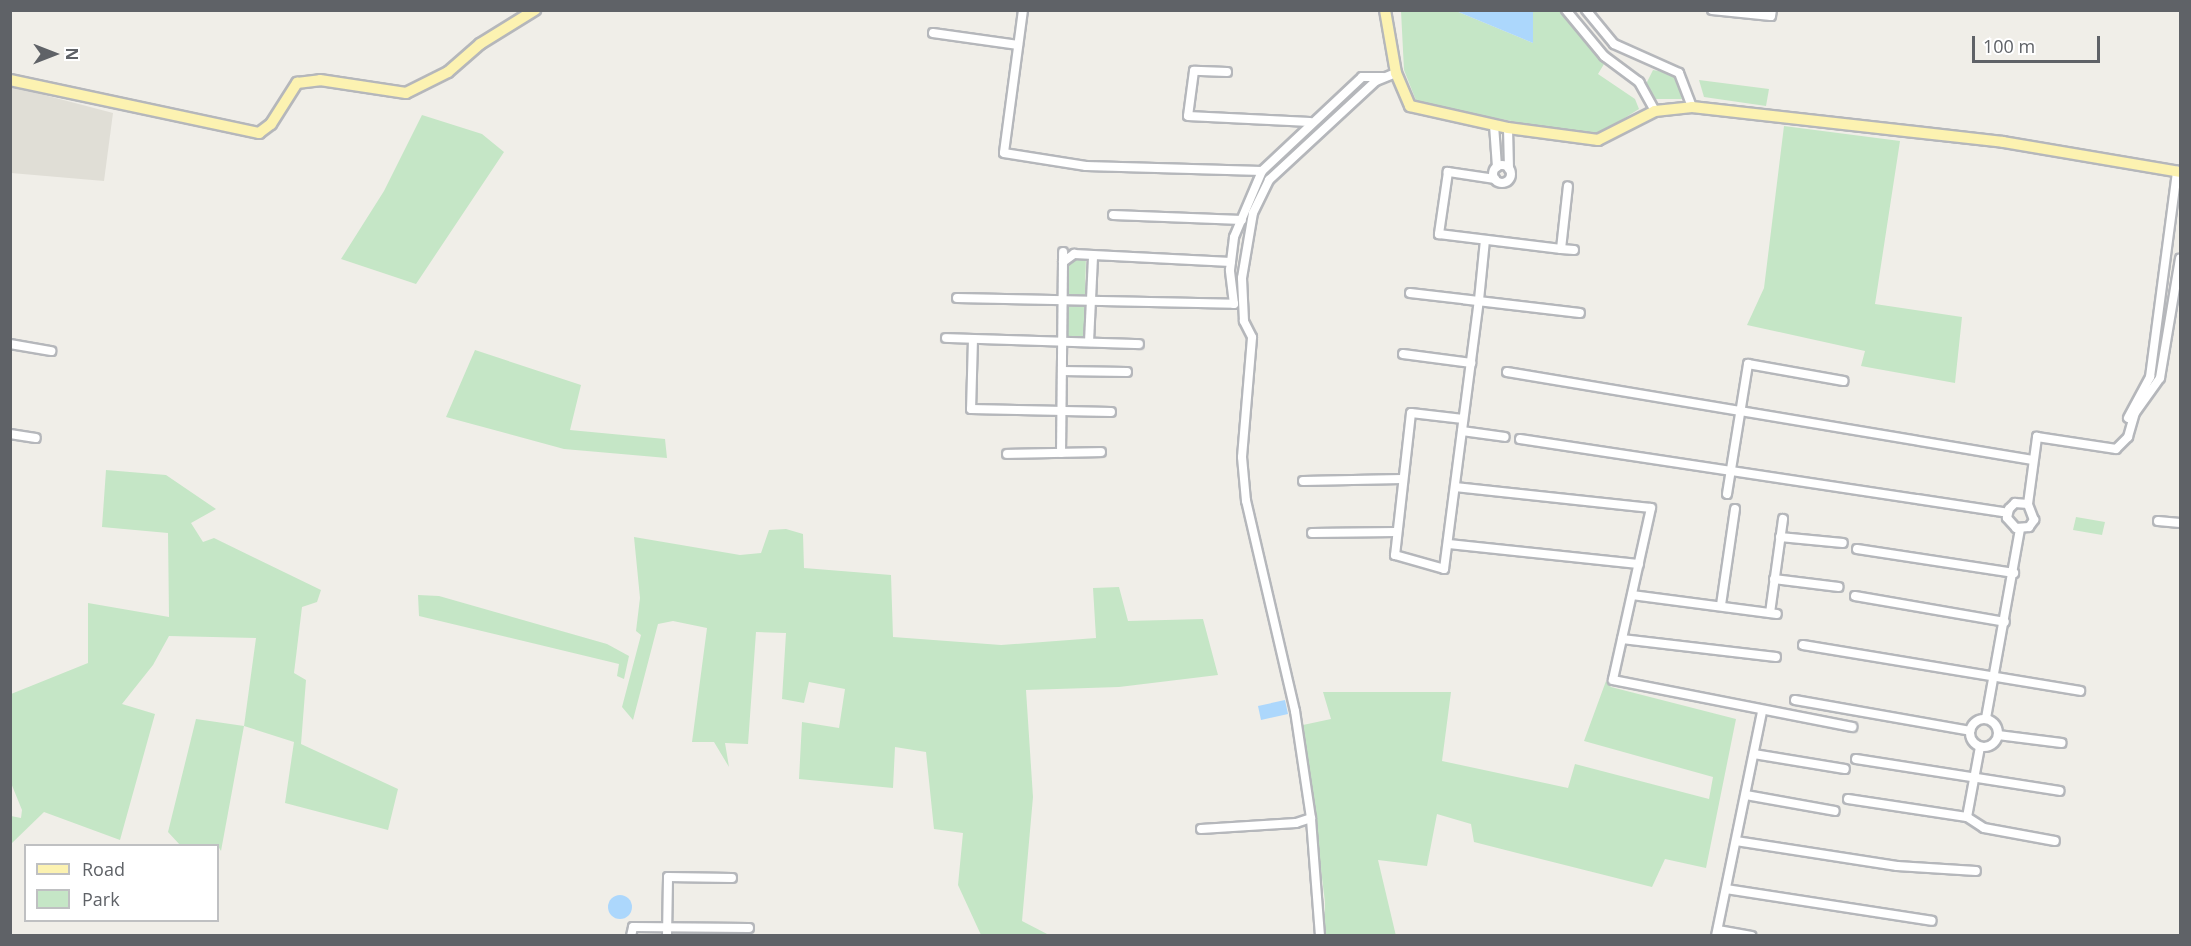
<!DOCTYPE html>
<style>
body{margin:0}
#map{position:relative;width:2191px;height:946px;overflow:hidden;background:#f0eee8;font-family:"Open Sans",sans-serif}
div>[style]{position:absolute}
.education>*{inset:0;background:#e0ded6}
.green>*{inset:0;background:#c5e6c6}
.water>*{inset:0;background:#acd7fc}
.round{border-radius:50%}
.roads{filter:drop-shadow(2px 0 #b5b7bb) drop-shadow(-2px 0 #b5b7bb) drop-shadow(0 2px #b5b7bb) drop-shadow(0 -2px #b5b7bb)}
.minor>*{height:8px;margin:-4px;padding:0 4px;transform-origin:4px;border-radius:4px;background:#fff}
.minor>.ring{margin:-4px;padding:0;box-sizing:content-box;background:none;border:8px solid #fff;border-radius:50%}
.major>*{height:10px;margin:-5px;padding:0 5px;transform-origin:5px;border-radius:5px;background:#fcf2b1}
span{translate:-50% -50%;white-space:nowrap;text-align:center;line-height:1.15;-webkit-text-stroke:4.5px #fff;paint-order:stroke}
.frame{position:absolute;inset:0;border:12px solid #5f6267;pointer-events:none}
.legend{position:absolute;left:24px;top:844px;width:195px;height:78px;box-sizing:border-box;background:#fff;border:2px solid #bfc0c2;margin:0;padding:8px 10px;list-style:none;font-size:18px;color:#5f6267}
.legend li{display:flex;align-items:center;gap:12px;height:30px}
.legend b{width:30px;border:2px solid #bfc0c2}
.north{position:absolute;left:24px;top:24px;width:60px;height:60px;-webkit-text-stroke:4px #fff;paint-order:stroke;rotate:90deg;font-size:16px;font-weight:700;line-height:24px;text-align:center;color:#5f6267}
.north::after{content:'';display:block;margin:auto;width:21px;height:27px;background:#5f6267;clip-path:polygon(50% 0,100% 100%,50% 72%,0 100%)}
.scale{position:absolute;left:1972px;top:36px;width:128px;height:27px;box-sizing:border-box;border:3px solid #5f6267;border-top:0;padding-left:8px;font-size:18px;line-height:21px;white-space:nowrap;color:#5f6267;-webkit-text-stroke:4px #fff;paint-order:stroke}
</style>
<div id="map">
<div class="education">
<div style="clip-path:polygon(10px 86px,113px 113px,104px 181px,11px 173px)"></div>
</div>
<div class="green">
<div style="clip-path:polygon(1401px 11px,1456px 11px,1533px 43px,1533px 11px,1561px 11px,1604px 64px,1598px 74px,1635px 99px,1639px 109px,1604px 131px,1586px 135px,1417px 103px,1404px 70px)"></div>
<div style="clip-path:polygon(1653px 70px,1675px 74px,1682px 99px,1652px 99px,1646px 84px)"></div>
<div style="clip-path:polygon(1699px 80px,1769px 89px,1766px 106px,1704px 97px)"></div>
<div style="clip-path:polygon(422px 115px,482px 134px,504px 152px,416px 284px,341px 259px,384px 191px)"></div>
<div style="clip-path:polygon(1784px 126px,1900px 141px,1875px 304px,1962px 317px,1955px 383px,1861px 366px,1865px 351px,1747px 325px,1764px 288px)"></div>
<div style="clip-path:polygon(1069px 254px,1086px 255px,1085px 295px,1068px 294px)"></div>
<div style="clip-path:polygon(1067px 303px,1085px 304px,1084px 338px,1066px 337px)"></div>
<div style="clip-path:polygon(475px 350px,581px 385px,570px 430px,665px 439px,667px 458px,564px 449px,446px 417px)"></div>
<div style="clip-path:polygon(106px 470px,166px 475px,216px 509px,191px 523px,203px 542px,214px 538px,321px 590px,317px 602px,302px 607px,294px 673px,306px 680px,301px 744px,398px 789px,388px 830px,285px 803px,294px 742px,244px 726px,221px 851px,218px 846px,180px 845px,168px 832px,196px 719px,244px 726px,256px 638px,169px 636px,153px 665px,122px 704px,155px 714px,120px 840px,44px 812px,11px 844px,11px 816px,21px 818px,22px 810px,11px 783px,11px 694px,88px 663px,88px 603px,169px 617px,168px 533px,102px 527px)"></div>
<div style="clip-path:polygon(2076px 517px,2105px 522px,2102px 535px,2073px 530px)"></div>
<div style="clip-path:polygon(786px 529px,803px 534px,804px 568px,891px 575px,893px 637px,1001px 645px,1096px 638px,1093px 588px,1119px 587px,1128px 621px,1203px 619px,1218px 675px,1119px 687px,1026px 690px,1033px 797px,1022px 921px,1049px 935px,981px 935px,958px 885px,963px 833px,934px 829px,926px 752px,895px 747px,893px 788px,799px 779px,802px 722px,839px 728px,845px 689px,809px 682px,804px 703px,782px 699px,786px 633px,756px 632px,748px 744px,725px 743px,729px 767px,714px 742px,692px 742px,707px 628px,673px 621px,658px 624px,633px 720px,622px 707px,641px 635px,636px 631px,640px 598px,634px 537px,740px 555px,761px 553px,769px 530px)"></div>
<div style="clip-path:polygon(418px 595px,439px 596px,607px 644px,629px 656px,624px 679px,617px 676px,619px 664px,419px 616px)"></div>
<div style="clip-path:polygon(1606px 681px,1611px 687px,1736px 719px,1706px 868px,1665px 859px,1652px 887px,1474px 842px,1471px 824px,1437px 814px,1427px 866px,1378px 860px,1396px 936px,1324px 935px,1325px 902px,1303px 725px,1331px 719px,1323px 692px,1451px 692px,1442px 761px,1568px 788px,1575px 764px,1709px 799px,1713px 777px,1584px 741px)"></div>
</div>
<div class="water">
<div style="clip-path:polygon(1456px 11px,1533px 11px,1533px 43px)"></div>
<div style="clip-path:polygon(1285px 700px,1288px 714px,1261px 720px,1258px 706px)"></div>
<div class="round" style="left:608px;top:895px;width:24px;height:24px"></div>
</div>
<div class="roads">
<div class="minor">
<div style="left:1023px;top:10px;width:144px;rotate:97.6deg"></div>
<div style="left:1004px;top:153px;width:83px;rotate:9deg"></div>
<div style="left:1086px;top:166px;width:176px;rotate:1.6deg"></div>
<div style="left:1262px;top:171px;width:137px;rotate:-43.2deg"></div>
<div style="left:1362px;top:77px;width:21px"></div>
<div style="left:1566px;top:10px;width:60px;rotate:50.4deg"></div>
<div style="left:1604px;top:56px;width:44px;rotate:36.6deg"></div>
<div style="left:1639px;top:82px;width:33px;rotate:61deg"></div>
<div style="left:1586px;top:10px;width:44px;rotate:50.5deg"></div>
<div style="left:1614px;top:44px;width:71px;rotate:24deg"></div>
<div style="left:1679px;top:73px;width:36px;rotate:69deg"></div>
<div style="left:1712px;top:10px;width:59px;rotate:5.8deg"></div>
<div style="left:1771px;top:16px;width:6px;rotate:-81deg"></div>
<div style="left:933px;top:33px;width:86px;rotate:8deg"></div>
<div style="left:1227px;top:72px;width:33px;rotate:-178deg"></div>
<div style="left:1194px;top:71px;width:45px;rotate:97.6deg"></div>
<div style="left:1188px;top:116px;width:122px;rotate:2.8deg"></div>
<div style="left:1494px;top:125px;width:42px;rotate:85.9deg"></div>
<div style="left:1508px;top:128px;width:41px;rotate:88.6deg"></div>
<div class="ring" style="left:1493px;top:165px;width:10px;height:10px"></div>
<div style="left:1495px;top:179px;width:48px;rotate:-171.5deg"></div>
<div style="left:1448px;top:172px;width:63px;rotate:98.3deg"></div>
<div style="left:1439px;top:234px;width:123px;rotate:7deg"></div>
<div style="left:1561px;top:249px;width:63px;rotate:-83.7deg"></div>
<div style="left:1113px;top:215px;width:129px;rotate:2.2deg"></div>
<div style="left:1561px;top:249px;width:13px;rotate:4deg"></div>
<div style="left:1063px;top:262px;width:14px;rotate:-36deg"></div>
<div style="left:1074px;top:254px;width:157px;rotate:2.9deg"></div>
<div style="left:1410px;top:293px;width:171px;rotate:6.7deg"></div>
<div style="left:957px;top:298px;width:277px;rotate:1.2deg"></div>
<div style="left:1234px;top:304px;width:34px;rotate:-97deg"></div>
<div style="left:1230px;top:270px;width:33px;rotate:-83deg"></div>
<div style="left:1234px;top:237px;width:72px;rotate:-67deg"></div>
<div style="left:946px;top:338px;width:193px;rotate:1.8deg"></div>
<div style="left:973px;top:339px;width:70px;rotate:91.6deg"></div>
<div style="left:971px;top:409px;width:140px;rotate:1.2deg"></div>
<div style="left:1089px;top:342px;width:84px;rotate:-87.3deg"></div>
<div style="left:10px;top:344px;width:42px;rotate:9.7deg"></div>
<div style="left:1403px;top:354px;width:69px;rotate:7.5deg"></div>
<div style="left:1062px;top:371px;width:65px;rotate:0.9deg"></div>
<div style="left:1507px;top:372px;width:533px;rotate:9.5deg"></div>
<div style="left:2128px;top:418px;width:47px;rotate:-61.8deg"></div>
<div style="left:2150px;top:377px;width:208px;rotate:-82.5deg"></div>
<div style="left:1463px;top:419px;width:52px;rotate:-173.4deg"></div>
<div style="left:1411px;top:413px;width:143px;rotate:96.4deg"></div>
<div style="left:1395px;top:555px;width:51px;rotate:15.9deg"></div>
<div style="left:1444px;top:569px;width:271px;rotate:-82.6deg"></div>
<div style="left:1479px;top:300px;width:60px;rotate:-84.3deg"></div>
<div style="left:1462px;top:431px;width:43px;rotate:7.9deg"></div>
<div style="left:10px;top:434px;width:26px;rotate:9deg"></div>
<div style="left:1520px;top:439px;width:493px;rotate:8.6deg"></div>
<div style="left:1061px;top:453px;width:201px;rotate:-89.4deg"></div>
<div style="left:1007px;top:454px;width:94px;rotate:-1.2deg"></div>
<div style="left:1303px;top:481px;width:99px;rotate:-1.2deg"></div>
<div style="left:1455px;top:487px;width:197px;rotate:6.1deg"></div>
<div style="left:1651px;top:508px;width:176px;rotate:102.5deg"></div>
<div style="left:1613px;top:680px;width:244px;rotate:11.1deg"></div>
<div style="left:1727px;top:494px;width:132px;rotate:-80.8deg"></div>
<div style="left:1748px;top:364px;width:97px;rotate:10.1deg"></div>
<div style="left:2028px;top:504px;width:13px;rotate:-176deg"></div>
<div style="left:2015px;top:503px;width:8px;rotate:135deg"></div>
<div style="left:2009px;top:509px;width:9px;rotate:103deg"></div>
<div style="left:2007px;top:518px;width:13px;rotate:48deg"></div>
<div style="left:2016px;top:528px;width:13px;rotate:-4deg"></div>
<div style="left:2029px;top:527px;width:9px;rotate:-54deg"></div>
<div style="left:2034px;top:520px;width:17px;rotate:-111deg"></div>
<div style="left:2028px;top:504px;width:68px;rotate:-82.3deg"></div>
<div style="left:2037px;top:437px;width:80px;rotate:8.6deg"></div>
<div style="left:2116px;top:449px;width:17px;rotate:-45deg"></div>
<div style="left:2128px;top:437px;width:25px;rotate:-74deg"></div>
<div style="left:2135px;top:413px;width:43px;rotate:-54.5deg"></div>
<div style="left:2160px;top:378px;width:121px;rotate:-80.5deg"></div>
<div style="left:2158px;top:521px;width:22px;rotate:5deg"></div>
<div style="left:1312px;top:533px;width:84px;rotate:-0.7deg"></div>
<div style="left:1780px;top:537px;width:63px;rotate:5.4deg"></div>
<div style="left:1448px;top:544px;width:192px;rotate:6deg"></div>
<div style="left:1857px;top:549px;width:159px;rotate:8.7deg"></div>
<div style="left:1774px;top:579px;width:65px;rotate:7deg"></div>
<div style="left:1632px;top:595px;width:146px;rotate:7.5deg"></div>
<div style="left:1855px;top:596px;width:152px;rotate:9.8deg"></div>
<div style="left:1721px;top:605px;width:97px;rotate:-81.7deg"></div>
<div style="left:1770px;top:613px;width:95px;rotate:-82.1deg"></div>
<div style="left:1622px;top:639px;width:155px;rotate:6.7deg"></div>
<div style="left:1803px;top:645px;width:281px;rotate:9.4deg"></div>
<div style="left:1795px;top:700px;width:178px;rotate:10deg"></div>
<div style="left:1986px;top:718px;width:192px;rotate:-79.8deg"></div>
<div class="ring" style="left:1970px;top:719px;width:20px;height:20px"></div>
<div style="left:1998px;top:735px;width:64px;rotate:7.1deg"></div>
<div style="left:1754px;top:754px;width:92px;rotate:9.4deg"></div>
<div style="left:1856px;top:759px;width:206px;rotate:8.9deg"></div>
<div style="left:1746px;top:795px;width:90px;rotate:10.2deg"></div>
<div style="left:1848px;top:799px;width:120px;rotate:8.6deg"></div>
<div style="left:1967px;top:817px;width:20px;rotate:33deg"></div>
<div style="left:1984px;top:828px;width:72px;rotate:10.4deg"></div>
<div style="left:1967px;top:817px;width:71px;rotate:-79.5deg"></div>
<div style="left:1201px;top:829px;width:95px;rotate:-3.6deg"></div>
<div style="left:1296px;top:823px;width:16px;rotate:-18deg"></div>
<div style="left:1736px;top:841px;width:163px;rotate:8.8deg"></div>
<div style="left:1897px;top:866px;width:79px;rotate:3.6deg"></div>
<div style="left:1726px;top:889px;width:208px;rotate:8.8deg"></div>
<div style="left:1718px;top:930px;width:34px;rotate:10deg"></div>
<div style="left:631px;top:936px;width:9px;rotate:-77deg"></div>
<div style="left:633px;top:927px;width:116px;rotate:0.5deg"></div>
<div style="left:667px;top:936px;width:59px;rotate:-89deg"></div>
<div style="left:668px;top:877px;width:64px;rotate:0.9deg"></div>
<div style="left:1320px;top:936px;width:118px;rotate:-94.4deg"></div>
<div style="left:1311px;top:818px;width:108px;rotate:-98.5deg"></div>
<div style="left:1295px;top:711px;width:216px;rotate:-103.1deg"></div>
<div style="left:1246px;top:501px;width:44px;rotate:-95.2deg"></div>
<div style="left:1242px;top:457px;width:120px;rotate:-85.2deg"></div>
<div style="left:1252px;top:337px;width:18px;rotate:-117deg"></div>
<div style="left:1244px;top:321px;width:43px;rotate:-92.7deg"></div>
<div style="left:1242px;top:278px;width:66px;rotate:-80.4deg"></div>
<div style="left:1253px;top:213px;width:37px;rotate:-64deg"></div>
<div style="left:1269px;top:180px;width:146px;rotate:-42.8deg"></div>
<div style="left:1376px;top:81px;width:22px;rotate:-22deg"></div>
<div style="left:1716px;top:936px;width:230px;rotate:-78.4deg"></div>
</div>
<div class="major">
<div style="left:1385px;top:10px;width:64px;rotate:80.1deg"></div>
<div style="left:1396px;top:73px;width:36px;rotate:67deg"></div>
<div style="left:1410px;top:106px;width:100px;rotate:12.7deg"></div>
<div style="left:1508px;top:128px;width:91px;rotate:7.6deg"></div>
<div style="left:1598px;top:140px;width:64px;rotate:-27deg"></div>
<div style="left:1655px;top:111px;width:37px;rotate:-6deg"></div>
<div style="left:1692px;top:107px;width:313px;rotate:6.4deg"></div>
<div style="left:2003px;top:142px;width:180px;rotate:9.6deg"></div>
<div style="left:10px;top:80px;width:255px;rotate:12deg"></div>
<div style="left:259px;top:133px;width:15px;rotate:-37deg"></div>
<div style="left:271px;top:124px;width:49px;rotate:-57.6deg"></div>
<div style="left:297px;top:83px;width:23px;rotate:-7deg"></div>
<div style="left:320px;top:80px;width:87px;rotate:8.6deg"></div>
<div style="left:406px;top:93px;width:47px;rotate:-26.6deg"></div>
<div style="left:448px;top:72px;width:43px;rotate:-41.2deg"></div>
<div style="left:480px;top:44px;width:65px;rotate:-31.7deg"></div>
</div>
</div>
<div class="frame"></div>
<ul class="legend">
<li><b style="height:8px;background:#fcf2b1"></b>Road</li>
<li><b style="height:16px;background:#c5e6c6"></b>Park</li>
</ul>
<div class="north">N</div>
<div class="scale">100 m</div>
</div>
